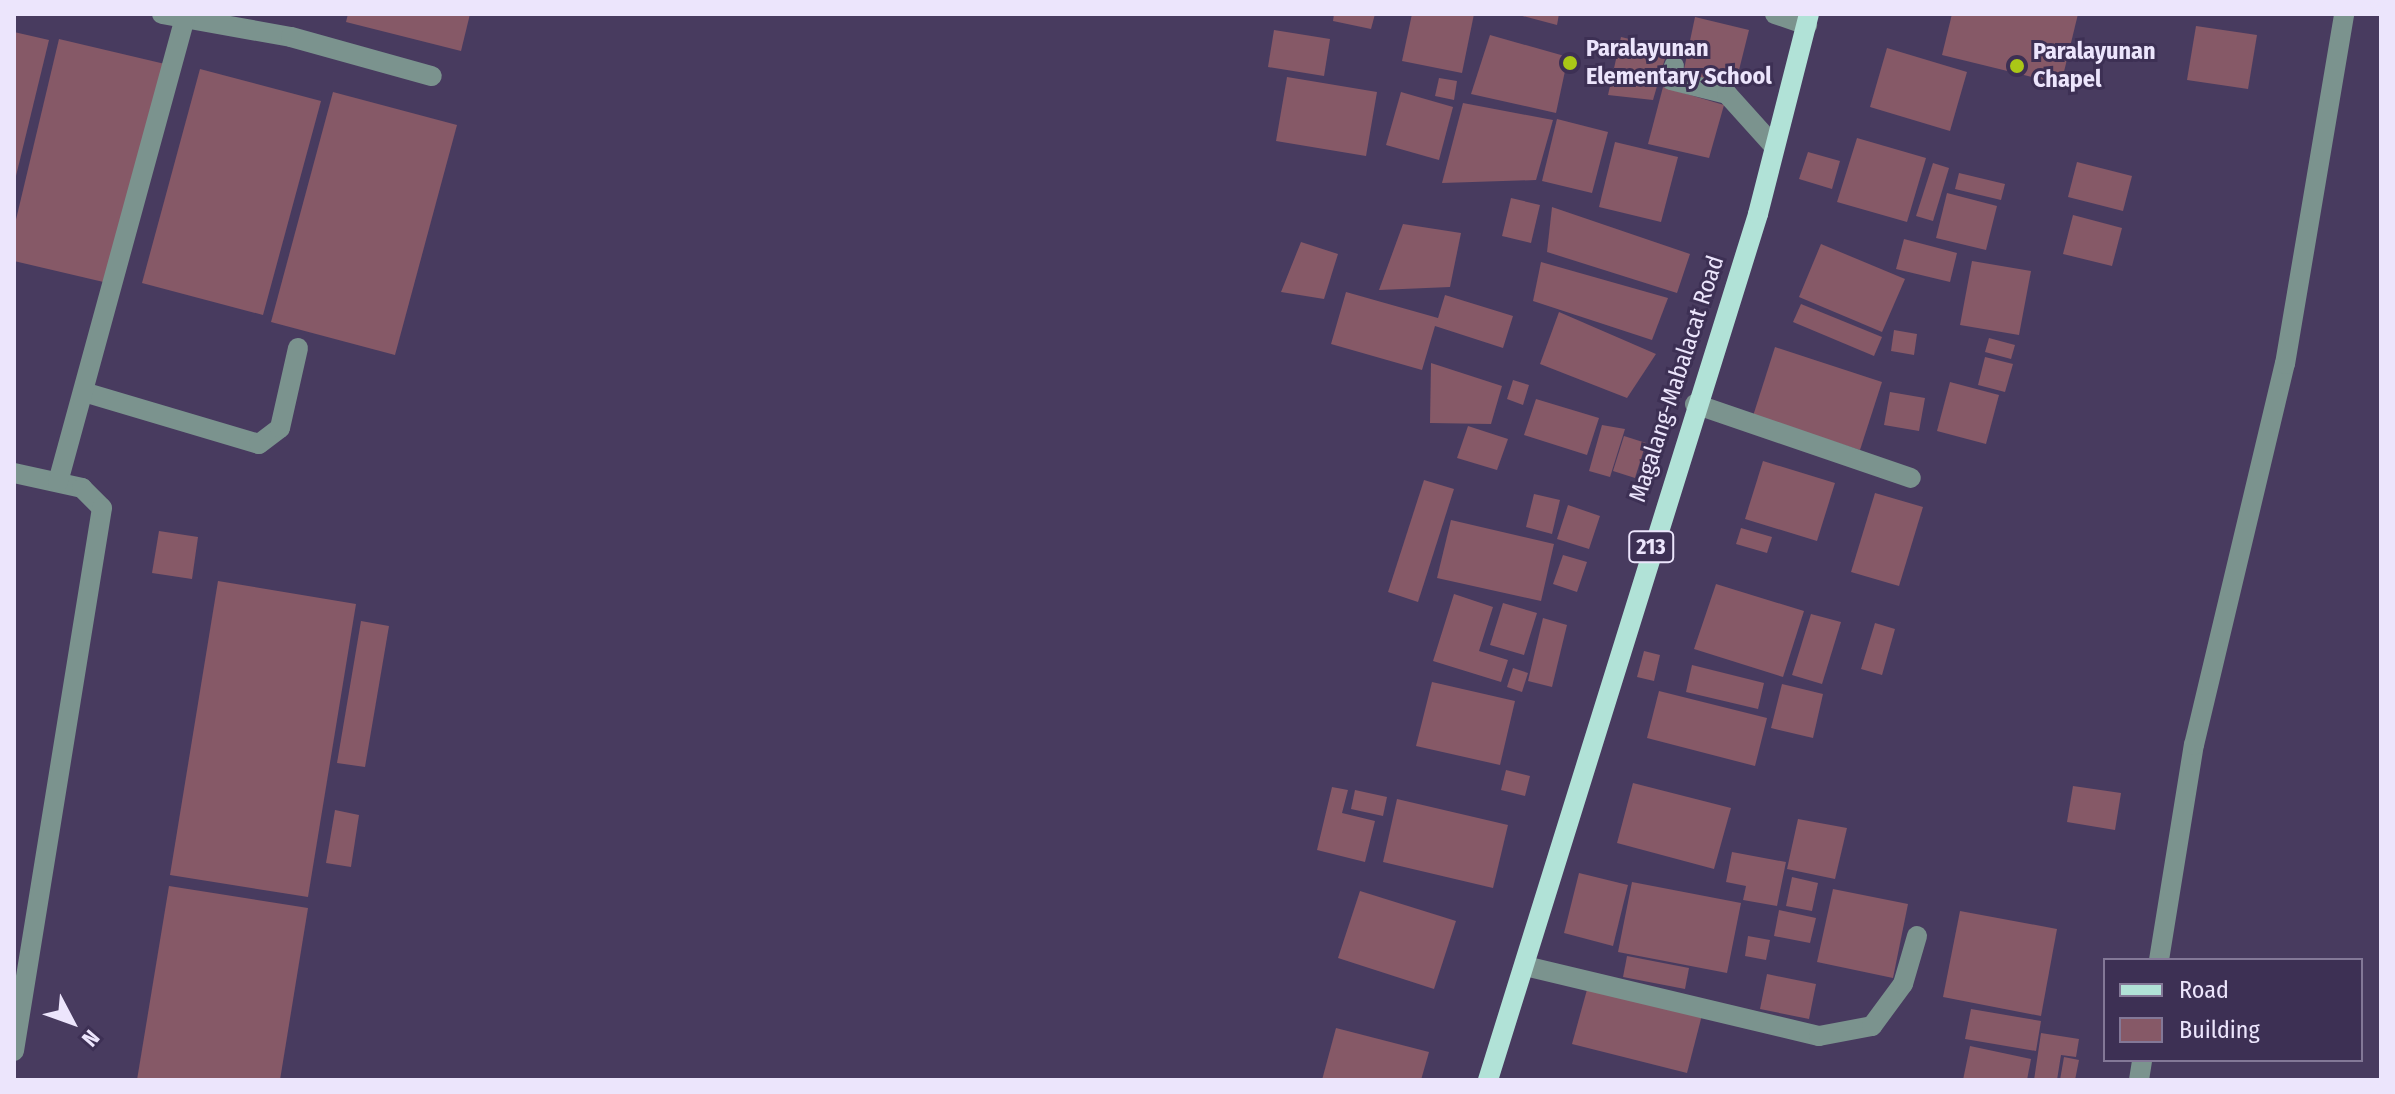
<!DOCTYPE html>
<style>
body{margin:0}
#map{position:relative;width:2395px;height:1094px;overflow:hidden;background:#483b5f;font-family:"Fira Sans Condensed",sans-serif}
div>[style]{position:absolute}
.building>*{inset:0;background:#865967}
.minor>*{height:20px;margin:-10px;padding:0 10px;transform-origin:10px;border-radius:10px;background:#7b938e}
.major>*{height:20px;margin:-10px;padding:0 10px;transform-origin:10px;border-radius:10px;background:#b1e2d7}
.dots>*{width:22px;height:22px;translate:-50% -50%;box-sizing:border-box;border:4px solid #3d3054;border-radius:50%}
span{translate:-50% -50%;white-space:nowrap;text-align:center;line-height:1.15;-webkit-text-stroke:6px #3d3054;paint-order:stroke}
.shield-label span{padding:2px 6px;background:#3d3054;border:2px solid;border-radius:6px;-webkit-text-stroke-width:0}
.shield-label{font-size:22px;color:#ece5fc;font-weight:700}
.poi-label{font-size:24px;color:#ece5fc;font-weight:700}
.left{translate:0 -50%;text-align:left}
.street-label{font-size:24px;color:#ece5fc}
.frame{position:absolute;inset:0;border:16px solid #ece5fc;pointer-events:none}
.legend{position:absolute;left:2103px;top:958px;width:260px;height:104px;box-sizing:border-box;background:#3d3054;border:2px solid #837897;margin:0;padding:10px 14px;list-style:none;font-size:24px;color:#ece5fc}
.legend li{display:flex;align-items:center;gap:16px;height:40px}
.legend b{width:40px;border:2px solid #837897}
.north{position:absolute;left:32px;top:982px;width:80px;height:80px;-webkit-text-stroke:6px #3d3054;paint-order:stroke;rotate:131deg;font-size:22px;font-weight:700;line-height:32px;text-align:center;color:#ece5fc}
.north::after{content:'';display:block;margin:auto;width:28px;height:36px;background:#ece5fc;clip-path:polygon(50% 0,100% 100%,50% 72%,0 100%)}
</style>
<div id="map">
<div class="building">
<div style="clip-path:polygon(348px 14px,470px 14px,461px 51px,346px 22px)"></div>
<div style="clip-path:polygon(1334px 14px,1375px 14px,1371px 29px,1333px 21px)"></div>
<div style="clip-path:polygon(1412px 14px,1474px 14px,1462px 73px,1402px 61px)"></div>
<div style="clip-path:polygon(1515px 14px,1559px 14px,1557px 25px)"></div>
<div style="clip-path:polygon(1952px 14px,2078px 14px,2061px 84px,1942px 55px)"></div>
<div style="clip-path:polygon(1695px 17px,1749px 30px,1735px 86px,1683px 74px)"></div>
<div style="clip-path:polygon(2196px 26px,2257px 35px,2248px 89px,2187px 80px)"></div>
<div style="clip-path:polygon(1274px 30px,1330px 39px,1324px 76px,1268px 67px)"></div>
<div style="clip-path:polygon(14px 32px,49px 40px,15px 180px,14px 180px)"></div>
<div style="clip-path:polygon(1490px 35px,1568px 57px,1556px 113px,1471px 94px)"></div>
<div style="clip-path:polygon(1621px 37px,1668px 48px,1653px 100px,1608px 95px)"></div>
<div style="clip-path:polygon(59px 39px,165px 64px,112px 284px,14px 261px,14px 228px)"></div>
<div style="clip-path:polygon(1887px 48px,1967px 72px,1950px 131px,1870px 107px)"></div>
<div style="clip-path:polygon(200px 69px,321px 101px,263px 315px,142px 283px)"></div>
<div style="clip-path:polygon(1287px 77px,1377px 92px,1366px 156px,1276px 141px)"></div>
<div style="clip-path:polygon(1439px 78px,1457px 81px,1454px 100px,1435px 96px)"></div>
<div style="clip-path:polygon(1663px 87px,1724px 105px,1709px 158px,1648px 144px)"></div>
<div style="clip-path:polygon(333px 92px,457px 125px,395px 355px,271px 322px)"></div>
<div style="clip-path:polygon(1401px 92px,1453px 107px,1439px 160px,1386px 145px)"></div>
<div style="clip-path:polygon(1463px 103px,1553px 120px,1536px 180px,1442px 183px)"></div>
<div style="clip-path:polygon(1557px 119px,1608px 132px,1592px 193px,1542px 181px)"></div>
<div style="clip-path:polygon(1857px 138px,1926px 158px,1907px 222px,1837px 202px)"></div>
<div style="clip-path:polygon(1615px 142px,1678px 157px,1661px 222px,1599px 207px)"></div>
<div style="clip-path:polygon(1808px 152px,1840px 161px,1832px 189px,1799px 179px)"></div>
<div style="clip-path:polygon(2077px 162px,2132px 176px,2123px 211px,2068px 197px)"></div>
<div style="clip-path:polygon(1933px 163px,1949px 168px,1933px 221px,1916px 216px)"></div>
<div style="clip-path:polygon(1959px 173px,2005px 184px,2001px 200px,1955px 189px)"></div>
<div style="clip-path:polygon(1947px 193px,1997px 206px,1986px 250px,1936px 238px)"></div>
<div style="clip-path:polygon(1511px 198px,1540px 205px,1531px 243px,1502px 236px)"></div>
<div style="clip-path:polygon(1552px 207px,1690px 254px,1677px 293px,1547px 252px)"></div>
<div style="clip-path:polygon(2073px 215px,2122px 228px,2112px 266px,2063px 254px)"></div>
<div style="clip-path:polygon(1403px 224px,1461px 233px,1450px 287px,1379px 290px)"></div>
<div style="clip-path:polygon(1904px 239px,1957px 253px,1950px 282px,1896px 269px)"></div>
<div style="clip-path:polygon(1301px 242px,1338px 254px,1324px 299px,1281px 292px)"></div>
<div style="clip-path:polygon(1821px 244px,1905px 279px,1882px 332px,1799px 297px)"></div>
<div style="clip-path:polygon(1972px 261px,2031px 271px,2019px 335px,1960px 325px)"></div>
<div style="clip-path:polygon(1541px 262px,1668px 298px,1652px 340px,1533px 301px)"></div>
<div style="clip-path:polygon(1346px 292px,1438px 318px,1445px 295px,1513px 316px,1503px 348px,1435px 326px,1422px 370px,1331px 344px)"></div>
<div style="clip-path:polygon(1801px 304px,1882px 337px,1874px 356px,1793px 322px)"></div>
<div style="clip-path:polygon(1559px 312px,1656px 354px,1627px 398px,1540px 364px)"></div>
<div style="clip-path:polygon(1894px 330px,1917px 334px,1914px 355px,1891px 351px)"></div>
<div style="clip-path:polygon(1989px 338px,2015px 345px,2011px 359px,1985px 352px)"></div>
<div style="clip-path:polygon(1775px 347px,1882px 382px,1860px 450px,1753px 416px)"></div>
<div style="clip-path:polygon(1985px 357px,2013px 364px,2005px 392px,1978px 385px)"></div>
<div style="clip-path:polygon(1431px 363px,1502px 386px,1491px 424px,1430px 423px)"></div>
<div style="clip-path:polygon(1513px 380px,1529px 385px,1523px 405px,1507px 399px)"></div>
<div style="clip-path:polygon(1950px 382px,1999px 395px,1986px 444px,1937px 431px)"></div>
<div style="clip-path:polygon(1890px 392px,1925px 398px,1919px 431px,1884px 425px)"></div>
<div style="clip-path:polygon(1536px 399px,1599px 418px,1587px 455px,1524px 435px)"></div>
<div style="clip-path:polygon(1602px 425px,1625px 429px,1610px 477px,1589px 471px)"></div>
<div style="clip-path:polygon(1468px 426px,1508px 439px,1497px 470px,1457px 458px)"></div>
<div style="clip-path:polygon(1624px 436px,1646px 443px,1635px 478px,1613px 471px)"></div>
<div style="clip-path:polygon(1763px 461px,1835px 483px,1817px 541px,1745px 519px)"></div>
<div style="clip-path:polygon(1424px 480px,1454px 489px,1418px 602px,1388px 592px)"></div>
<div style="clip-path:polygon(1875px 493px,1923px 507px,1899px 586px,1851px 572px)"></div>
<div style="clip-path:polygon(1534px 494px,1560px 500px,1552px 534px,1526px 527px)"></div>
<div style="clip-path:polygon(1568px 505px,1600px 516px,1589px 549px,1557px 539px)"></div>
<div style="clip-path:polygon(1451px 520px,1554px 544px,1541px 601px,1437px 578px)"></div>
<div style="clip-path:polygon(1741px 528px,1772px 537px,1767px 553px,1736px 544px)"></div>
<div style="clip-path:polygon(159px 531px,198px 537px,192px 579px,152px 573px)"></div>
<div style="clip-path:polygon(1563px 555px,1587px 562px,1577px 592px,1553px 584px)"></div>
<div style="clip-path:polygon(218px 581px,356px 604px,308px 897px,170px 875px)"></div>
<div style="clip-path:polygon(1716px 584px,1804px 611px,1783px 677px,1694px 649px)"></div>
<div style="clip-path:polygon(1454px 594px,1493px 607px,1479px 651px,1508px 660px,1501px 682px,1433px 661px)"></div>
<div style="clip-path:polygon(1503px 603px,1537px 613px,1524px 655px,1490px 645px)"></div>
<div style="clip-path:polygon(1811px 614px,1841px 622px,1822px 684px,1792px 675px)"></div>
<div style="clip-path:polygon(1543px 618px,1567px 625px,1552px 687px,1528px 681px)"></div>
<div style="clip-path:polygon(361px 621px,389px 626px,365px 767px,337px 763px)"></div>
<div style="clip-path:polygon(1875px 623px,1895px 629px,1882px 675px,1861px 669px)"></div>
<div style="clip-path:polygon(1644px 651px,1660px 655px,1654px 681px,1637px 677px)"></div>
<div style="clip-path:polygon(1692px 665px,1764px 683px,1758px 709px,1686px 692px)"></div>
<div style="clip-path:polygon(1513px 668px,1528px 673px,1522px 692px,1507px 687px)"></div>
<div style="clip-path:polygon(1432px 682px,1515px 701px,1500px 765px,1416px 746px)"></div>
<div style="clip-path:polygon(1782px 684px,1823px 694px,1813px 738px,1771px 728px)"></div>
<div style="clip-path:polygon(1659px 691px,1767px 718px,1755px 766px,1647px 738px)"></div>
<div style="clip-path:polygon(1506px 770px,1530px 776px,1525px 796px,1501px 790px)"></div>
<div style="clip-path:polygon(1633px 783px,1731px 808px,1714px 869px,1617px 843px)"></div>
<div style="clip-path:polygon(2073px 786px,2121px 793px,2115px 830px,2067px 822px)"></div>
<div style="clip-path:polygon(1332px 787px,1348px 790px,1342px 813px,1375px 821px,1365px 862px,1317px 850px)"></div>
<div style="clip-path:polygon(1355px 790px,1387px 797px,1383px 816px,1351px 809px)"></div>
<div style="clip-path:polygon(1397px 799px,1508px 825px,1493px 888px,1383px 862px)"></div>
<div style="clip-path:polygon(335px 810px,359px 815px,351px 867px,326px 863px)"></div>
<div style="clip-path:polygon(1798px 819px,1847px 828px,1835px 879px,1787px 869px)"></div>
<div style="clip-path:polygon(1732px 852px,1786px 862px,1777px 906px,1743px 900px,1746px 886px,1726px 882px)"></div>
<div style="clip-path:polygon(1579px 873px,1628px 885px,1613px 946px,1564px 933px)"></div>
<div style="clip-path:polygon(1792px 877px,1818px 883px,1812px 911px,1786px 906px)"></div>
<div style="clip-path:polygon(1632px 882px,1741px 903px,1727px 973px,1618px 952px)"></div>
<div style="clip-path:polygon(169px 886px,308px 908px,280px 1080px,137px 1080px)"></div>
<div style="clip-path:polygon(1833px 889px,1908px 904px,1893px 978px,1817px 962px)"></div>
<div style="clip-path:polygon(1360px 891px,1456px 921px,1434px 989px,1338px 958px)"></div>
<div style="clip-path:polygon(1779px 910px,1816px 918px,1810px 943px,1774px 936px)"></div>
<div style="clip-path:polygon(1960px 911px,2057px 929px,2041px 1016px,1943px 997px)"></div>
<div style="clip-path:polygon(1748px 936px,1770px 940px,1766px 960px,1745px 956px)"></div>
<div style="clip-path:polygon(1627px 956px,1689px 968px,1685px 989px,1623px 977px)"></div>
<div style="clip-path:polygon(1767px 974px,1816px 984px,1809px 1019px,1760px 1009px)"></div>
<div style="clip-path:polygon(1588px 986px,1702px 1015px,1687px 1073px,1572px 1044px)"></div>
<div style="clip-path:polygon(1971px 1009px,2041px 1021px,2036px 1051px,1965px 1039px)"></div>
<div style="clip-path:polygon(1336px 1028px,1429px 1052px,1421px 1080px,1322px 1080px)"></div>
<div style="clip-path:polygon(2041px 1033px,2079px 1039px,2076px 1057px,2061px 1055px,2057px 1080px,2034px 1080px)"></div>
<div style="clip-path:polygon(1970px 1046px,2031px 1059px,2027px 1080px,1963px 1080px)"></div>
<div style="clip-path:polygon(2064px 1057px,2079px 1060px,2075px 1080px,2060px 1080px)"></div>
</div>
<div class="minor">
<div style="left:162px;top:14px;width:131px;rotate:10.1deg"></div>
<div style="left:291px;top:37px;width:146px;rotate:15.5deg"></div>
<div style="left:1775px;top:14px;width:34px;rotate:19deg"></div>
<div style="left:1674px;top:66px;width:14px;rotate:102deg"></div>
<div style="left:1671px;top:80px;width:58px;rotate:14deg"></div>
<div style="left:1727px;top:94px;width:67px;rotate:48deg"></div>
<div style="left:87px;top:393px;width:179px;rotate:16.5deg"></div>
<div style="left:259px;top:444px;width:26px;rotate:-37deg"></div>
<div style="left:280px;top:428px;width:82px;rotate:-77.3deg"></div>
<div style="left:1695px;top:404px;width:228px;rotate:18.9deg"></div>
<div style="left:14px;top:473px;width:70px;rotate:12.4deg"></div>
<div style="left:82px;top:488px;width:28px;rotate:45deg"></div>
<div style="left:102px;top:508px;width:550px;rotate:99.21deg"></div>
<div style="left:58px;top:482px;width:485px;rotate:-74.7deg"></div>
<div style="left:2159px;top:960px;width:218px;rotate:-80.8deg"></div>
<div style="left:2194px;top:745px;width:392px;rotate:-76.6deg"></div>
<div style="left:2285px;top:364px;width:355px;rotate:-80.4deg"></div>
<div style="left:1525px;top:966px;width:302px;rotate:13.4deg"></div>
<div style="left:1819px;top:1036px;width:54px;rotate:-10.7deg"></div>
<div style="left:1872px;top:1026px;width:52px;rotate:-53.6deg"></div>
<div style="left:1903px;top:984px;width:50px;rotate:-73.7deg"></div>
<div style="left:2139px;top:1080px;width:20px;rotate:-81deg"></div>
</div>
<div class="major">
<div style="left:1488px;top:1080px;width:907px;rotate:-72.68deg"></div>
<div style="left:1758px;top:214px;width:206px;rotate:-75.7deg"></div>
</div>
<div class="dots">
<div style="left:1570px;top:63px;background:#aac717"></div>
<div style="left:2017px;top:66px;background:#aac717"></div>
</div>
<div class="shield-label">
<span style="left:1651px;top:547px">213</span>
</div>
<div class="poi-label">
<span class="left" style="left:1586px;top:63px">Paralayunan<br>Elementary School</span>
<span class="left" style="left:2033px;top:66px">Paralayunan<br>Chapel</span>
</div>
<div class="street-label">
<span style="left:1677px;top:379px;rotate:-72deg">Magalang-Mabalacat Road</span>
</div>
<div class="frame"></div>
<ul class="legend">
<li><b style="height:10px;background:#b1e2d7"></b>Road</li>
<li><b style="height:22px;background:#865967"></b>Building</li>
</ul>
<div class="north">N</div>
</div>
